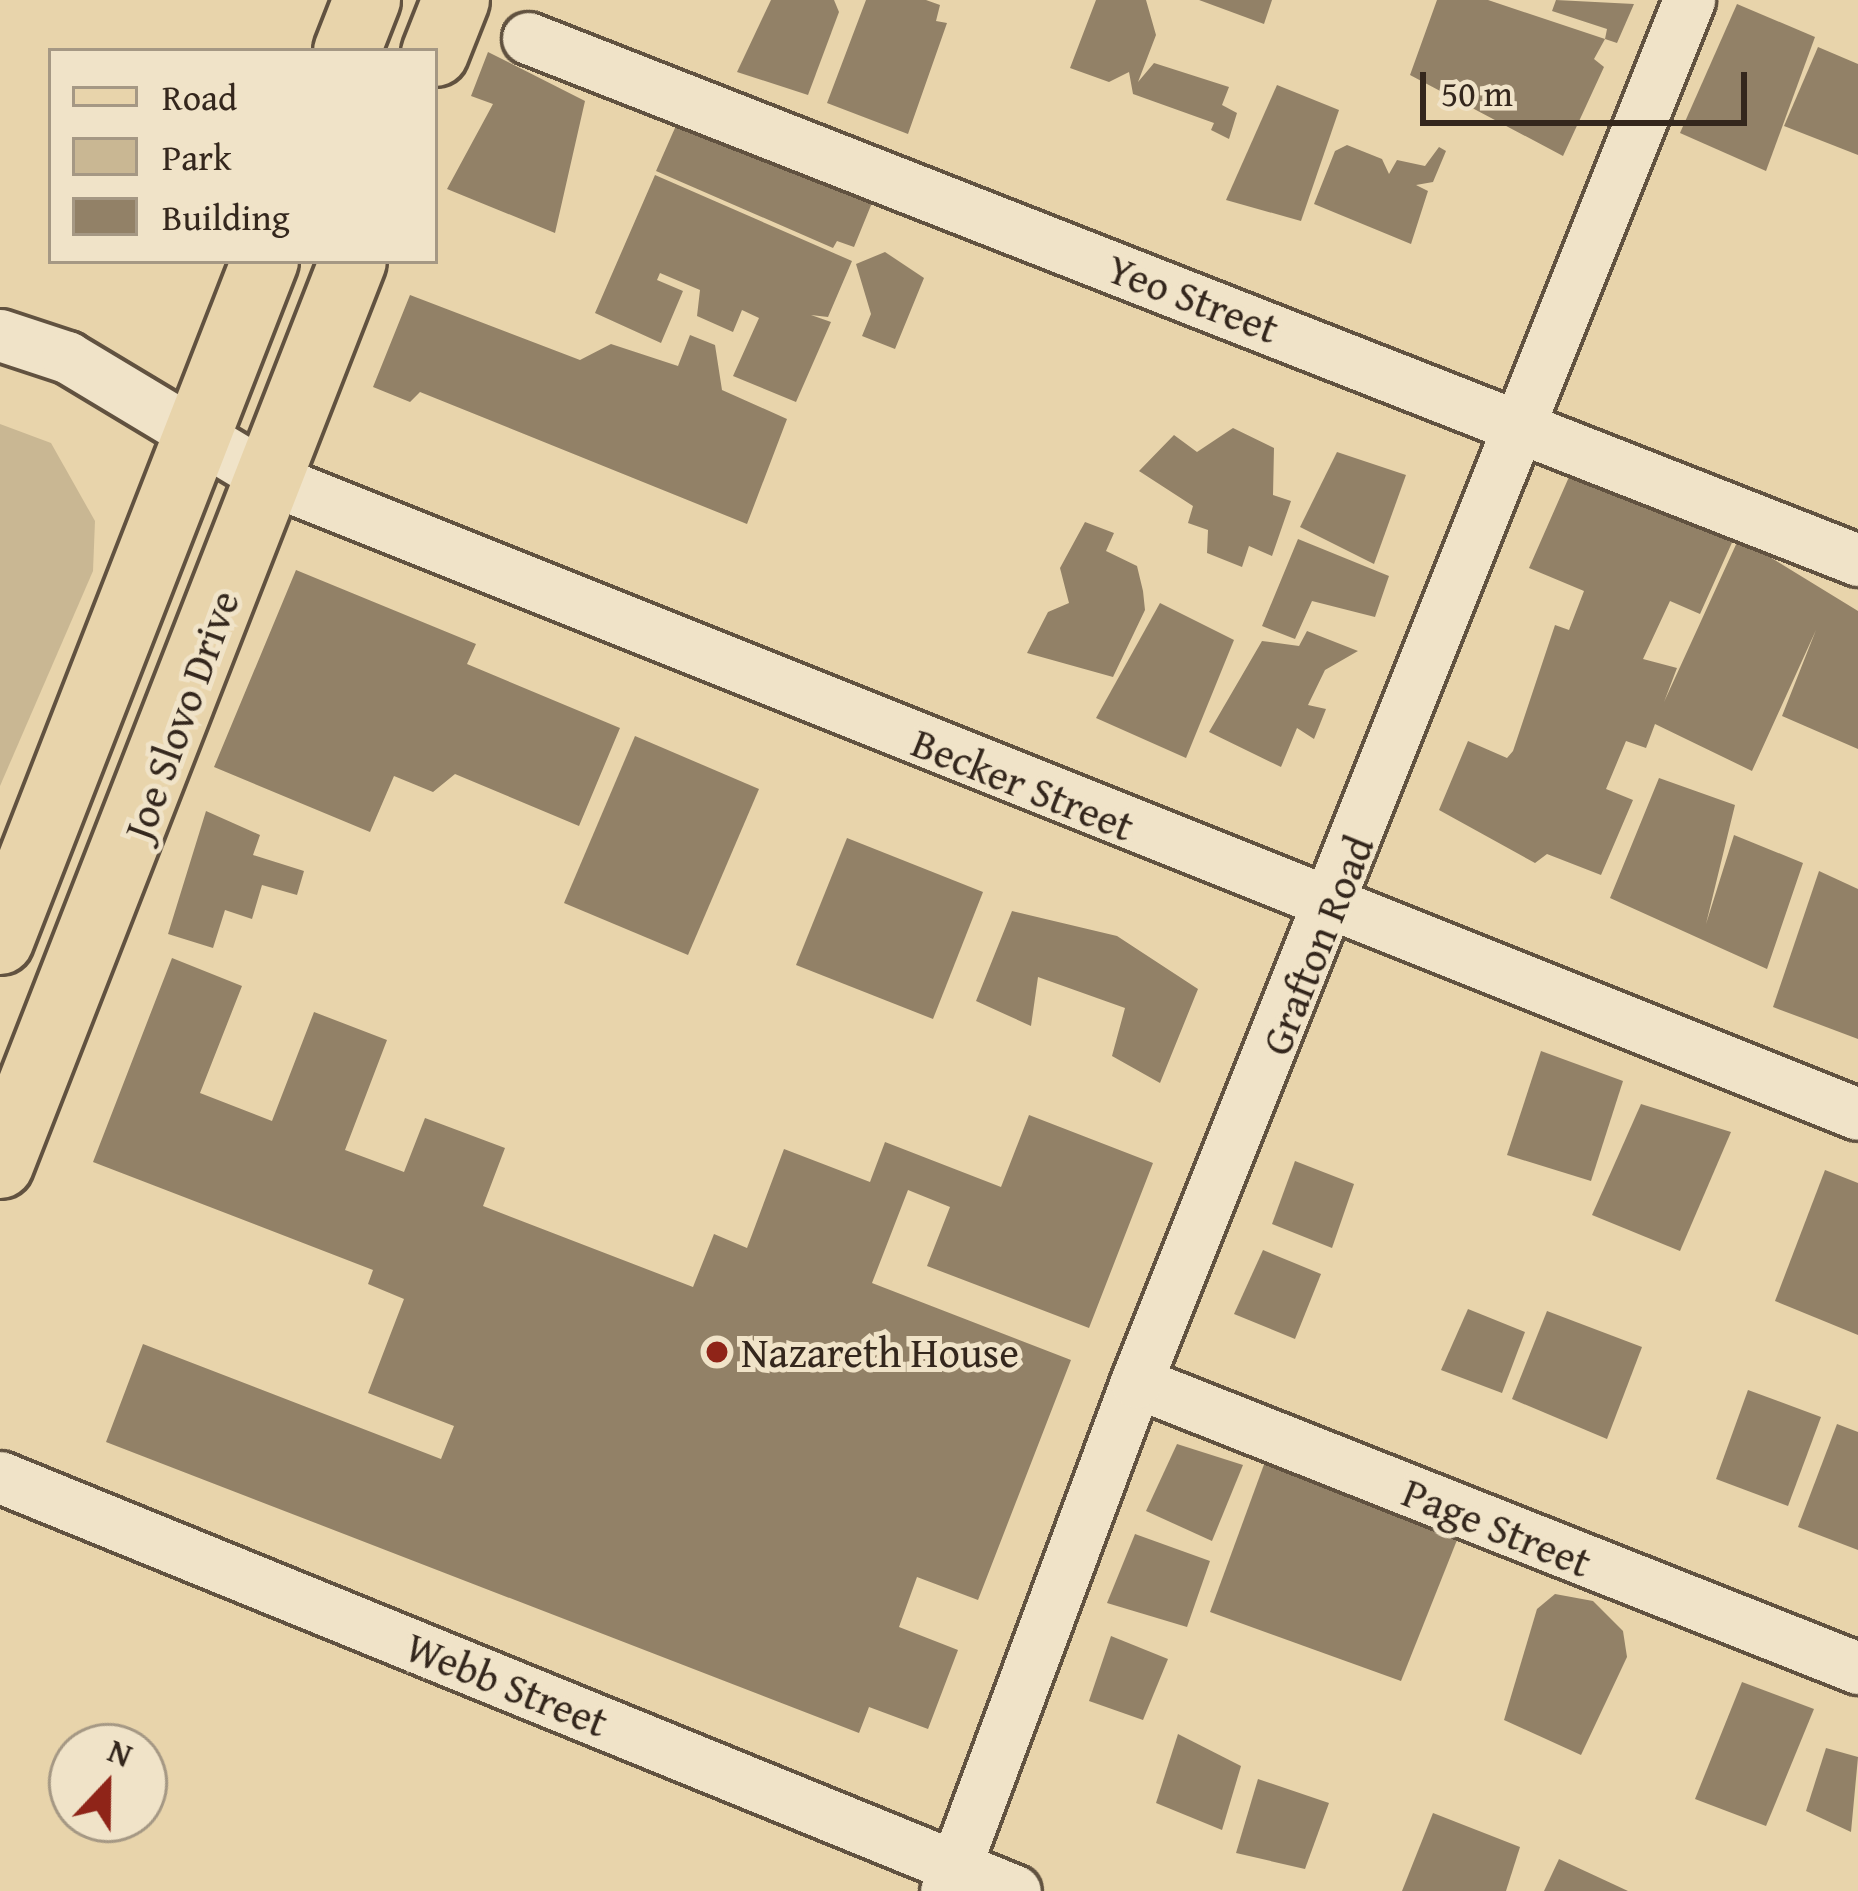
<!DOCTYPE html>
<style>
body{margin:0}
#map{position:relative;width:1858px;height:1891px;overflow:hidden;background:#e8d4ab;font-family:"Gentium Book Plus",serif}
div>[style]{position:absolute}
.green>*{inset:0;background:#c9b793}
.building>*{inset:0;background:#928167}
.roads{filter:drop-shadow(3px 0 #615240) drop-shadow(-3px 0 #615240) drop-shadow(0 3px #615240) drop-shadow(0 -3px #615240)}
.minor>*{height:51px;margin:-25.5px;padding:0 25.5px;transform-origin:25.5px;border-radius:25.5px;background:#f0e3c8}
.major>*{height:66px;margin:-33px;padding:0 33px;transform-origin:33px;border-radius:33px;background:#e8d4ab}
.dots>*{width:33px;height:33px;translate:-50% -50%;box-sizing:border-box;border:6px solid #f0e3c8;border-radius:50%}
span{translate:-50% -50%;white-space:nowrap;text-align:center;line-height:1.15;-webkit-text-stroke:10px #f0e3c8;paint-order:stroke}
.street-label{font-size:42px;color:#34271d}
.poi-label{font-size:42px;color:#34271d}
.left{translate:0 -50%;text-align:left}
.legend{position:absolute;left:48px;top:48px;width:390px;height:216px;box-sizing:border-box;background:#f0e3c8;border:3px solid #a59884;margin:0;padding:15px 21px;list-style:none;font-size:36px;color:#34271d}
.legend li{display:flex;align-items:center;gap:24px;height:60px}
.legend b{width:60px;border:3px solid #a59884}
.north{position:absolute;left:48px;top:1723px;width:120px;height:120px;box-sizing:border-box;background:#f0e3c8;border:3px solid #a59884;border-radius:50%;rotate:22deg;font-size:33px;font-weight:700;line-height:48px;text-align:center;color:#34271d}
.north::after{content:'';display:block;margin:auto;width:42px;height:54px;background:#8f2418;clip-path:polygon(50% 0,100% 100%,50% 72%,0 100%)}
.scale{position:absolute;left:1420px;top:72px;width:327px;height:54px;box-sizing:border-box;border:6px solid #34271d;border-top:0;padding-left:15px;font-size:36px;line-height:42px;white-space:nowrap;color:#34271d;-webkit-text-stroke:9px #f0e3c8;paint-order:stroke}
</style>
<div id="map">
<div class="green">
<div style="clip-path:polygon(0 424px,51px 443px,95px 521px,93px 571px,0 786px)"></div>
</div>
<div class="building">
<div style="clip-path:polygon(771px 0,834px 0,839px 12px,808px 95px,737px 72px)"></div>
<div style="clip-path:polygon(866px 0,926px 0,940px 5px,936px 21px,947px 23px,908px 134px,827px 103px)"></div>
<div style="clip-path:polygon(1096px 0,1146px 0,1156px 35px,1138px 82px,1154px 63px,1229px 87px,1222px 105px,1237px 113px,1229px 139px,1211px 130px,1214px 123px,1133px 94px,1129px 72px,1109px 82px,1070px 68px)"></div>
<div style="clip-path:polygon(1199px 0,1272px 0,1264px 24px)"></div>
<div style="clip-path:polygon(1437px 0,1488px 0,1605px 39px,1607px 29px,1552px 11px,1556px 0,1634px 4px,1617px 43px,1605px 39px,1594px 59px,1604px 67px,1563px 156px,1410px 75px)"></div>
<div style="clip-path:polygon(1737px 4px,1815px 37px,1766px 171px,1680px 133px)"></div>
<div style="clip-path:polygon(1818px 47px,1858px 64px,1858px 155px,1784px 126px)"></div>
<div style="clip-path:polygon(488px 52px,585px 101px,555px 233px,447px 189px,493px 104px,471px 96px)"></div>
<div style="clip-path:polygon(1277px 85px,1339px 110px,1301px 221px,1226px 200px)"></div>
<div style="clip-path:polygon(682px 112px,876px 193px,854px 247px,837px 241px,833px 248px,656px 171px)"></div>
<div style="clip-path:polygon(1347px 145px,1382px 159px,1389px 174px,1397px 160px,1425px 166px,1439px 147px,1446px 151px,1433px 182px,1416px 185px,1428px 191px,1411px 244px,1314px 204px,1335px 151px)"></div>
<div style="clip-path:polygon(655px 175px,852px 261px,828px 317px,811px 315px,831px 322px,796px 402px,733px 376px,759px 318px,742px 310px,733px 332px,697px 316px,700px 290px,660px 273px,657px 280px,683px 291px,661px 343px,595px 313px)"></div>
<div style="clip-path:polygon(885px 252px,924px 278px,895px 349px,862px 336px,871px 314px,856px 264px)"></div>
<div style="clip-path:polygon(410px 295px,580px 360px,611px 344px,678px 366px,690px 335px,715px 345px,722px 390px,787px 419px,747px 524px,420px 392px,410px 402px,373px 387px)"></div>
<div style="clip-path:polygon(1233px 428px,1274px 448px,1273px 495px,1291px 501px,1272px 556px,1249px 546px,1242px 567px,1207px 553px,1208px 530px,1188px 523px,1193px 506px,1139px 471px,1174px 435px,1197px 452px)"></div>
<div style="clip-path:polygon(1337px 452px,1406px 475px,1374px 564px,1300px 527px)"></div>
<div style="clip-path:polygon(1576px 461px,1739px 527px,1700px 614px,1670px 601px,1643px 659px,1677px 668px,1664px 702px,1739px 538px,1858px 611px,1858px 749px,1782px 716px,1816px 630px,1752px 771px,1655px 724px,1646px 748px,1626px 741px,1606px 789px,1633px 800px,1601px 875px,1547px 854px,1535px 863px,1439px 810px,1468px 741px,1507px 758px,1513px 751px,1555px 625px,1569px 630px,1584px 591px,1529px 568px)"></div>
<div style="clip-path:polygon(1085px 522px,1114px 533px,1106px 551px,1137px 566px,1143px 591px,1145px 610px,1113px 677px,1027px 653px,1048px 612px,1069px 603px,1060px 568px)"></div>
<div style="clip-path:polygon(1298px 539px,1389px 576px,1375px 617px,1312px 601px,1295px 639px,1262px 626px)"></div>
<div style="clip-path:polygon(296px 570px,476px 644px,467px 664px,620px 728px,579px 826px,455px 774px,433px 792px,394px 776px,370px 832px,214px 767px)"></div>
<div style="clip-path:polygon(1160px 603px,1234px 640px,1186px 758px,1096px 718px)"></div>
<div style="clip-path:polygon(1307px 631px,1358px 651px,1325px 670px,1308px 705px,1326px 709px,1314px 739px,1297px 728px,1281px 767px,1209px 732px,1262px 641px,1299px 646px)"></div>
<div style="clip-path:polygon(635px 736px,759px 789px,688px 955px,564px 903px)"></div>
<div style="clip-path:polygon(1659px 778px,1735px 805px,1706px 924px,1734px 835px,1803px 863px,1767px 969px,1610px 898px)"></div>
<div style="clip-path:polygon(206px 811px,260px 835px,253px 855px,304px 871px,297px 895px,262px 885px,252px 919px,225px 910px,213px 948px,168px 934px)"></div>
<div style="clip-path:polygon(847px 838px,983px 892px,933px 1019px,796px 965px)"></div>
<div style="clip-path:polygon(1819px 871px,1858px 889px,1858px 1039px,1773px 1007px)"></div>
<div style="clip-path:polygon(1012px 911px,1117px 936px,1198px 989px,1160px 1083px,1112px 1056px,1125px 1008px,1038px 977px,1031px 1026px,976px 1001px)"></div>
<div style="clip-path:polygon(172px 958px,242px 986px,200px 1093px,272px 1121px,314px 1012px,387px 1040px,345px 1150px,404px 1172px,425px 1118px,505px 1148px,483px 1206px,693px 1287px,714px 1234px,747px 1248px,784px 1149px,870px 1182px,885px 1142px,1001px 1187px,1029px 1115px,1153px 1163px,1089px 1328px,927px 1266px,950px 1207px,908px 1190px,872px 1283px,1071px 1360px,978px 1600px,917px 1577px,899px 1627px,958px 1650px,928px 1729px,869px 1707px,859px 1733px,106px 1442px,143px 1344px,441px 1459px,454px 1426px,368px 1393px,404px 1299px,368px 1284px,373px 1270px,93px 1162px)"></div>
<div style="clip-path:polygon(1541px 1051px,1623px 1081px,1591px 1181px,1507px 1155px)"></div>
<div style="clip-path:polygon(1641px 1104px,1731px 1132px,1680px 1251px,1592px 1215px)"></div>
<div style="clip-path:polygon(1295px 1161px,1354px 1184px,1332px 1248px,1272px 1224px)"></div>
<div style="clip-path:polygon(1825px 1170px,1858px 1183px,1858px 1335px,1775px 1301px)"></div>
<div style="clip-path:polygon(1263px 1250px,1321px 1274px,1295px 1339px,1234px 1314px)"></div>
<div style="clip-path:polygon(1468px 1309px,1525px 1332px,1502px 1393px,1441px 1370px)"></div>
<div style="clip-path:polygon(1547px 1311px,1642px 1347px,1607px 1439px,1512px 1399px)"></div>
<div style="clip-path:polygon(1748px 1390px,1821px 1417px,1788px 1506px,1716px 1479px)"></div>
<div style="clip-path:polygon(1837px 1424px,1858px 1432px,1858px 1550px,1798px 1527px)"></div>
<div style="clip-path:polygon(1177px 1444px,1243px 1465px,1212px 1541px,1146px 1511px)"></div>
<div style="clip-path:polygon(1266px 1459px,1459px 1535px,1401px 1681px,1210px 1612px)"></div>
<div style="clip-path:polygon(1135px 1534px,1210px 1561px,1187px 1627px,1107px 1603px)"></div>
<div style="clip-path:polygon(1555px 1594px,1593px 1601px,1623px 1631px,1627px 1657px,1581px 1755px,1504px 1720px,1537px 1609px)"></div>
<div style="clip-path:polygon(1111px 1636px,1168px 1659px,1143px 1720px,1089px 1701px)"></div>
<div style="clip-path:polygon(1742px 1682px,1814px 1709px,1766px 1826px,1695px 1799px)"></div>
<div style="clip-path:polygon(1178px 1734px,1241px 1766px,1222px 1830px,1156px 1803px)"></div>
<div style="clip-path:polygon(1826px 1748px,1858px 1757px,1851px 1832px,1806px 1811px)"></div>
<div style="clip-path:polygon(1258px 1779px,1329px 1803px,1305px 1869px,1236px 1853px)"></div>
<div style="clip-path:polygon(1433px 1813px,1520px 1847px,1506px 1891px,1402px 1891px)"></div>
<div style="clip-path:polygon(1559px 1859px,1628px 1891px,1544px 1891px)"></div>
</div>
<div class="roads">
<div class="minor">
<div style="left:528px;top:38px;width:1429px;rotate:21.43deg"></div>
<div style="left:0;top:335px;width:71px;rotate:18.2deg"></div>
<div style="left:67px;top:357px;width:235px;rotate:31deg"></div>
<div style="left:268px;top:478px;width:1712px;rotate:21.8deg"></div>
<div style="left:1136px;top:1382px;width:777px;rotate:21.61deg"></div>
<div style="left:0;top:1477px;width:1096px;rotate:22.19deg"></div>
<div style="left:946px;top:1891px;width:543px;rotate:-69.53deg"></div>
<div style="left:1136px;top:1382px;width:1489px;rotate:-68.19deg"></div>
</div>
<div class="major">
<div style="left:347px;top:51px;width:55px;rotate:-68.6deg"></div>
<div style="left:435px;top:53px;width:57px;rotate:-68.4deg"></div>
<div style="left:0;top:941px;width:730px;rotate:-68.71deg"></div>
<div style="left:0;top:1165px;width:970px;rotate:-68.67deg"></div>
</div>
</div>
<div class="dots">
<div style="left:717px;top:1352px;background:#8f2418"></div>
</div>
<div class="street-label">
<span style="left:1193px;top:298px;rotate:21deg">Yeo Street</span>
<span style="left:181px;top:715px;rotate:-70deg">Joe Slovo Drive</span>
<span style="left:1023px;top:784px;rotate:22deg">Becker Street</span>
<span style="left:1317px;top:945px;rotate:-68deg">Grafton Road</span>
<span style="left:1497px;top:1527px;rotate:22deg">Page Street</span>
<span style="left:507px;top:1684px;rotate:22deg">Webb Street</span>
</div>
<div class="poi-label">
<span class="left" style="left:741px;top:1352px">Nazareth House</span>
</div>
<ul class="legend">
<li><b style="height:15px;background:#e8d4ab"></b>Road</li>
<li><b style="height:33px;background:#c9b793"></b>Park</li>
<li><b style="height:33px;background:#928167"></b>Building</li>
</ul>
<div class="north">N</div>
<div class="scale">50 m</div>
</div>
